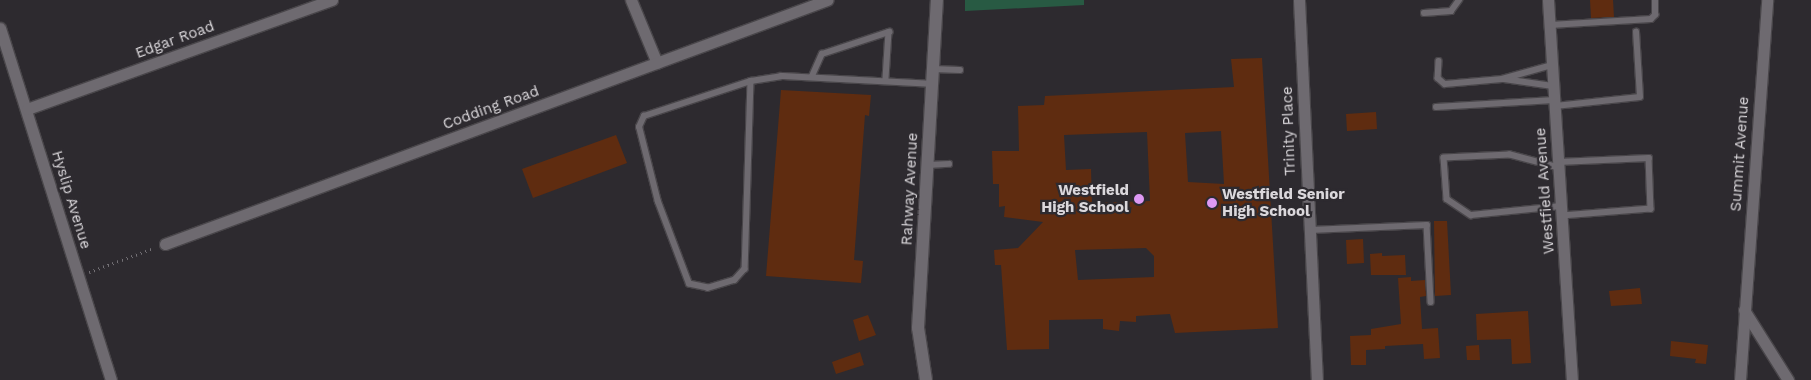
<!DOCTYPE html>
<style>
body{margin:0}
#map{position:relative;width:1811px;height:380px;overflow:hidden;background:#2d2a2f;font-family:"Work Sans",sans-serif}
div>[style]{position:absolute}
.green>*{inset:0;background:#285a43}
.building>*{inset:0;background:#5f2c10}
.path>*{height:2.5px;margin-top:-1.25px;transform-origin:0;background:repeating-linear-gradient(90deg,#737075 0 1px,transparent 0 5px)}
.roads{filter:drop-shadow(1px 0 #49464a) drop-shadow(-1px 0 #49464a) drop-shadow(0 1px #49464a) drop-shadow(0 -1px #49464a)}
.service>*{height:5.5px;margin:-2.75px;padding:0 2.75px;transform-origin:2.75px;border-radius:2.75px;background:#6e6a70}
.minor>*{height:11px;margin:-5.5px;padding:0 5.5px;transform-origin:5.5px;border-radius:5.5px;background:#6e6a70}
.tertiary>*{height:12px;margin:-6px;padding:0 6px;transform-origin:6px;border-radius:6px;background:#6e6a70}
.dots>*{width:14px;height:14px;translate:-50% -50%;box-sizing:border-box;border:2px solid #2d2a2f;border-radius:50%}
span{translate:-50% -50%;white-space:nowrap;text-align:center;line-height:1.15;-webkit-text-stroke:4.5px #2d2a2f;paint-order:stroke}
.street-label{font-size:15px;color:#dbd8dc}
.poi-label{font-size:15px;color:#dbd8dc;font-weight:700}
.right{translate:-100% -50%;text-align:right}
.left{translate:0 -50%;text-align:left}
</style>
<div id="map">
<div class="green">
<div style="clip-path:polygon(965px 0,1084px 0,1084px 5px,965px 11px)"></div>
</div>
<div class="building">
<div style="clip-path:polygon(1590px 0,1613px 0,1614px 17px,1591px 18px)"></div>
<div style="clip-path:polygon(evenodd,1262px 58px,1278px 328px,1175px 333px,1170px 314px,1136px 316px,1136px 322px,1120px 321px,1119px 331px,1103px 329px,1103px 319px,1049px 320px,1049px 349px,1007px 350px,1001px 265px,995px 265px,994px 250px,1018px 248px,1043px 222px,1004px 217px,1005px 206px,999px 207px,999px 184px,993px 184px,992px 151px,1019px 151px,1018px 106px,1044px 105px,1045px 96px,1234px 87px,1231px 59px,1262px 58px,1221px 131px,1224px 184px,1188px 182px,1185px 133px,1221px 131px,1262px 58px,1147px 132px,1150px 201px,1092px 203px,1091px 169px,1066px 170px,1064px 135px,1147px 132px,1262px 58px,1146px 248px,1154px 256px,1154px 277px,1078px 280px,1075px 250px,1146px 248px)"></div>
<div style="clip-path:polygon(781px 90px,871px 95px,869px 116px,865px 115px,854px 260px,863px 261px,861px 283px,766px 276px)"></div>
<div style="clip-path:polygon(1376px 112px,1377px 129px,1347px 131px,1346px 114px)"></div>
<div style="clip-path:polygon(616px 135px,627px 163px,533px 198px,522px 169px)"></div>
<div style="clip-path:polygon(1434px 221px,1447px 221px,1451px 295px,1435px 296px)"></div>
<div style="clip-path:polygon(1363px 239px,1364px 263px,1347px 264px,1346px 240px)"></div>
<div style="clip-path:polygon(1382px 253px,1382px 256px,1405px 255px,1406px 275px,1371px 275px,1370px 254px)"></div>
<div style="clip-path:polygon(1411px 277px,1411px 281px,1425px 280px,1426px 296px,1420px 297px,1422px 329px,1438px 328px,1440px 358px,1424px 359px,1423px 344px,1385px 346px,1385px 349px,1366px 350px,1366px 365px,1351px 365px,1350px 336px,1371px 335px,1371px 329px,1401px 324px,1398px 278px)"></div>
<div style="clip-path:polygon(1640px 288px,1642px 304px,1611px 306px,1609px 291px)"></div>
<div style="clip-path:polygon(1528px 311px,1531px 363px,1512px 364px,1511px 339px,1477px 340px,1476px 314px)"></div>
<div style="clip-path:polygon(868px 315px,876px 335px,859px 341px,853px 320px)"></div>
<div style="clip-path:polygon(1671px 341px,1708px 345px,1706px 364px,1695px 363px,1696px 359px,1670px 356px)"></div>
<div style="clip-path:polygon(1479px 345px,1480px 360px,1467px 360px,1466px 346px)"></div>
<div style="clip-path:polygon(860px 352px,864px 365px,836px 374px,832px 362px)"></div>
</div>
<div class="path">
<div style="left:89px;top:272px;width:69px;rotate:-20.3deg"></div>
</div>
<div class="roads">
<div class="service">
<div style="left:1424px;top:13px;width:27px;rotate:-4deg"></div>
<div style="left:1451px;top:11px;width:14px;rotate:-54deg"></div>
<div style="left:1550px;top:25px;width:101px;rotate:-3.4deg"></div>
<div style="left:1651px;top:19px;width:6px;rotate:-45deg"></div>
<div style="left:1655px;top:15px;width:15px;rotate:-90deg"></div>
<div style="left:1439px;top:61px;width:17px;rotate:93deg"></div>
<div style="left:1438px;top:78px;width:9px;rotate:41deg"></div>
<div style="left:1445px;top:84px;width:57px;rotate:-5deg"></div>
<div style="left:1502px;top:79px;width:52px;rotate:-15.6deg"></div>
<div style="left:933px;top:69px;width:27px;rotate:2deg"></div>
<div style="left:812px;top:76px;width:24px;rotate:-66deg"></div>
<div style="left:822px;top:54px;width:71px;rotate:-18.2deg"></div>
<div style="left:889px;top:32px;width:47px;rotate:93.7deg"></div>
<div style="left:1504px;top:79px;width:49px;rotate:8.1deg"></div>
<div style="left:751px;top:81px;width:188px;rotate:91.8deg"></div>
<div style="left:745px;top:269px;width:15px;rotate:132deg"></div>
<div style="left:735px;top:280px;width:28px;rotate:163deg"></div>
<div style="left:708px;top:288px;width:19px;rotate:-168deg"></div>
<div style="left:689px;top:284px;width:88px;rotate:-110.7deg"></div>
<div style="left:658px;top:202px;width:77px;rotate:-104.2deg"></div>
<div style="left:639px;top:127px;width:12px;rotate:-66deg"></div>
<div style="left:644px;top:116px;width:113px;rotate:-18.1deg"></div>
<div style="left:751px;top:81px;width:30px;rotate:-9deg"></div>
<div style="left:781px;top:76px;width:151px;rotate:3deg"></div>
<div style="left:1555px;top:106px;width:85px;rotate:-6deg"></div>
<div style="left:1640px;top:97px;width:65px;rotate:-93.5deg"></div>
<div style="left:1436px;top:107px;width:118px;rotate:-3.4deg"></div>
<div style="left:1558px;top:162px;width:91px;rotate:-2.5deg"></div>
<div style="left:1649px;top:158px;width:51px;rotate:87.8deg"></div>
<div style="left:1651px;top:209px;width:89px;rotate:175.5deg"></div>
<div style="left:928px;top:165px;width:21px;rotate:-3deg"></div>
<div style="left:1559px;top:168px;width:51px;rotate:-165.1deg"></div>
<div style="left:1510px;top:155px;width:66px;rotate:177.4deg"></div>
<div style="left:1444px;top:158px;width:41px;rotate:85.8deg"></div>
<div style="left:1447px;top:199px;width:29px;rotate:34deg"></div>
<div style="left:1471px;top:215px;width:90px;rotate:-5.7deg"></div>
<div style="left:1310px;top:230px;width:117px;rotate:-2.4deg"></div>
<div style="left:1427px;top:225px;width:77px;rotate:87deg"></div>
</div>
<div class="minor">
<div style="left:631px;top:0;width:68px;rotate:67.6deg"></div>
<div style="left:1299px;top:0;width:380px;rotate:87.3deg"></div>
<div style="left:1548px;top:0;width:381px;rotate:86.4deg"></div>
<div style="left:0;top:28px;width:369px;rotate:72.5deg"></div>
<div style="left:27px;top:109px;width:324px;rotate:-19.7deg"></div>
<div style="left:165px;top:244px;width:706px;rotate:-20.23deg"></div>
<div style="left:1744px;top:310px;width:83px;rotate:57.8deg"></div>
<div style="left:1740px;top:380px;width:381px;rotate:-85.9deg"></div>
</div>
<div class="tertiary">
<div style="left:926px;top:380px;width:53px;rotate:-98.7deg"></div>
<div style="left:918px;top:328px;width:329px;rotate:-86.7deg"></div>
</div>
</div>
<div class="dots">
<div style="left:1139px;top:199px;background:#dd99f4"></div>
<div style="left:1212px;top:203px;background:#dd99f4"></div>
</div>
<div class="street-label">
<span style="left:175px;top:40px;rotate:-20deg">Edgar Road</span>
<span style="left:491px;top:108px;rotate:-20deg">Codding Road</span>
<span style="left:1289px;top:131px;rotate:-92deg">Trinity Place</span>
<span style="left:1740px;top:154px;rotate:-86deg">Summit Avenue</span>
<span style="left:910px;top:189px;rotate:-87deg">Rahway Avenue</span>
<span style="left:1545px;top:191px;rotate:-94deg">Westfield Avenue</span>
<span style="left:71px;top:200px;rotate:73deg">Hyslip Avenue</span>
</div>
<div class="poi-label">
<span class="right" style="left:1129px;top:199px">Westfield<br>High School</span>
<span class="left" style="left:1222px;top:203px">Westfield Senior<br>High School</span>
</div>
</div>
